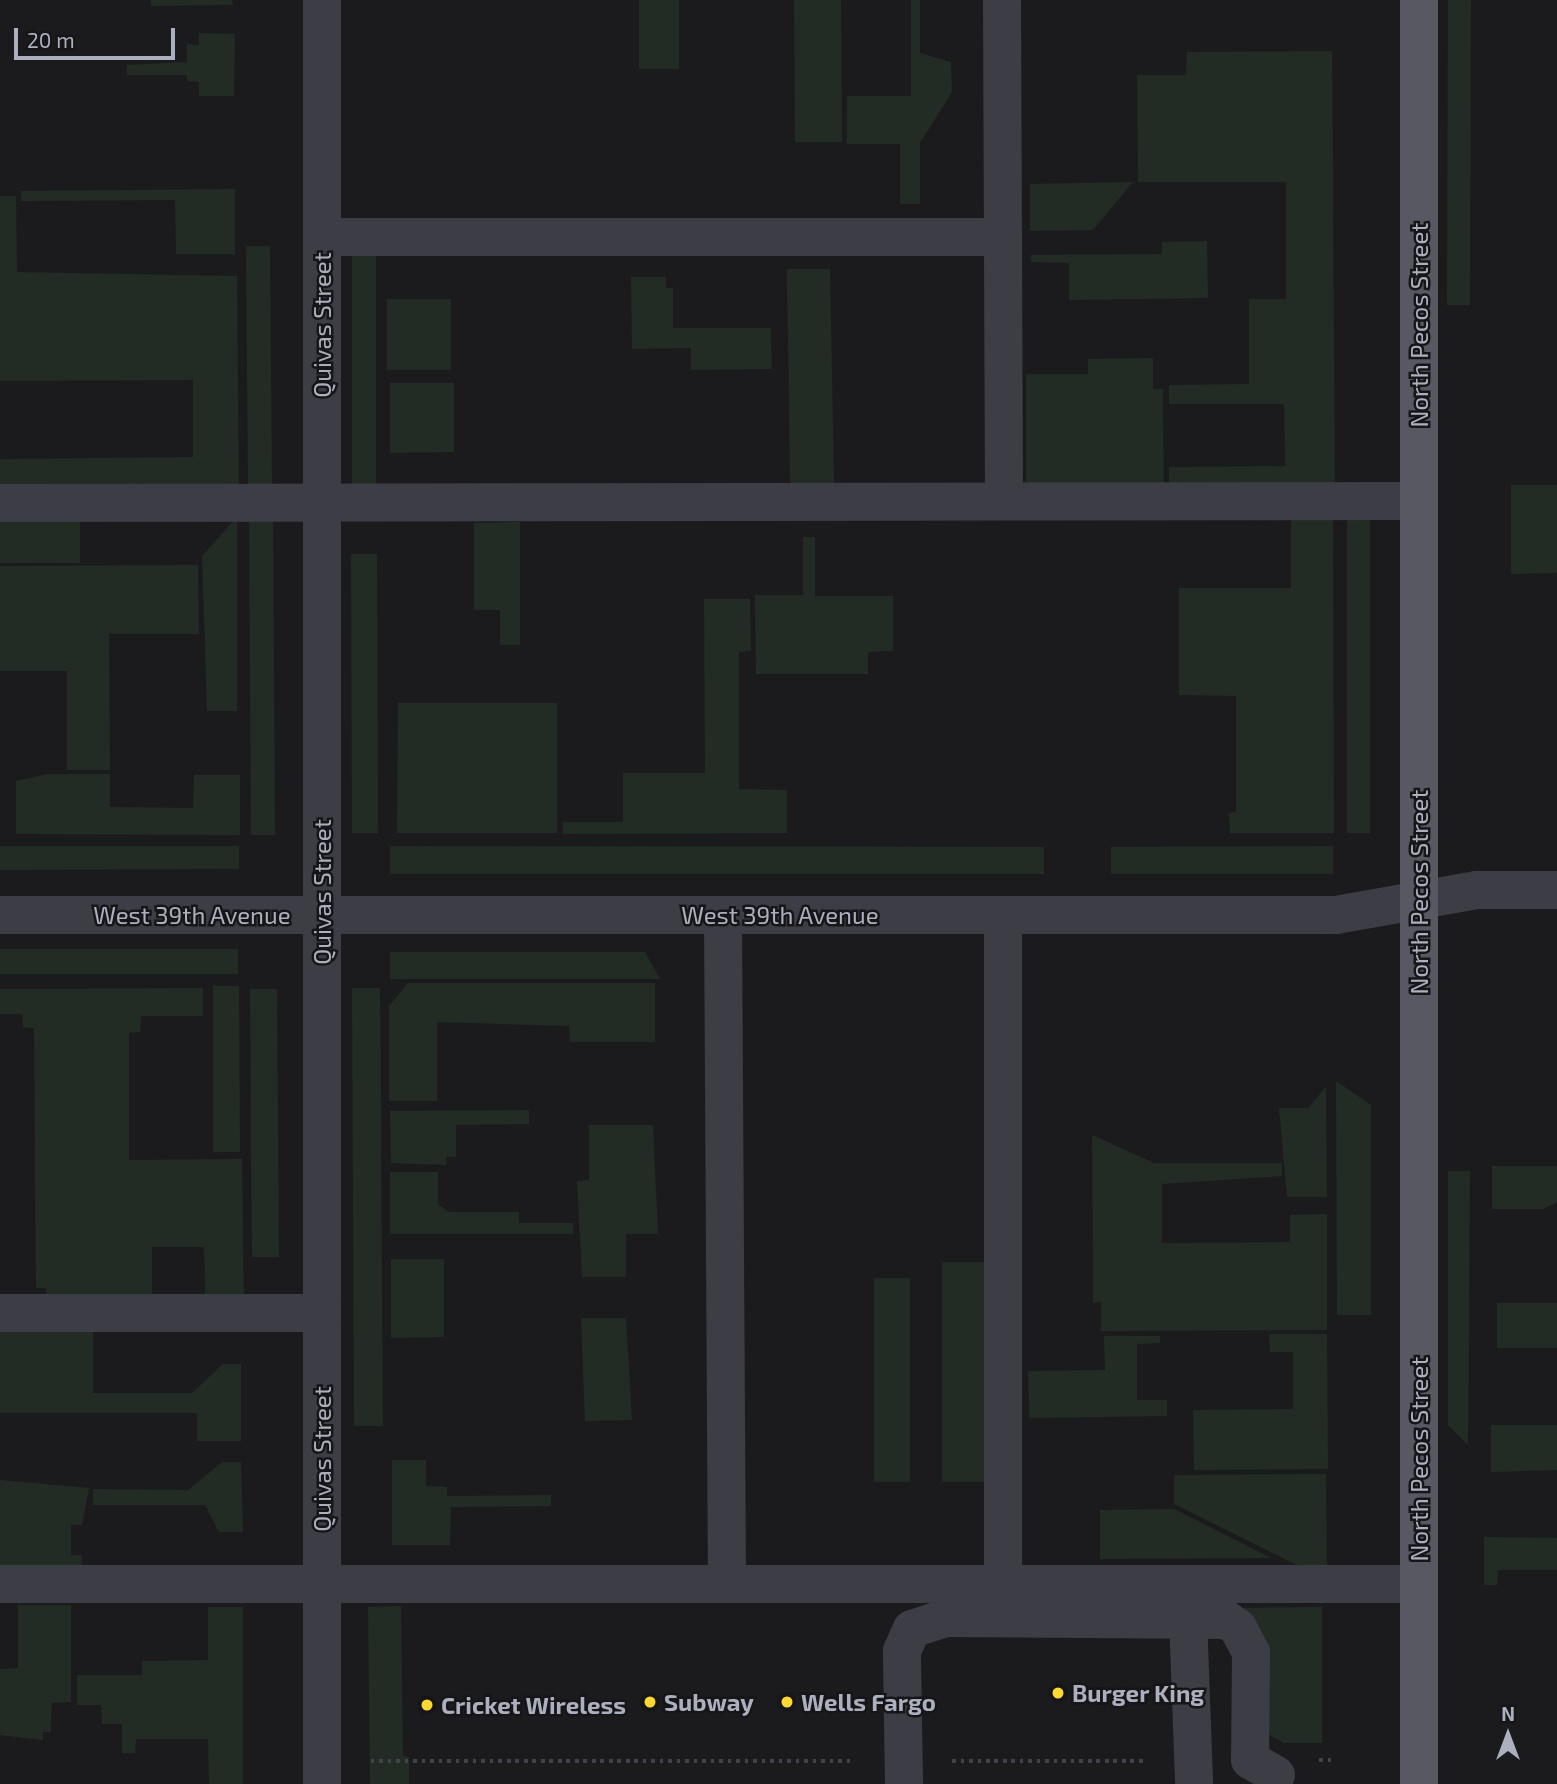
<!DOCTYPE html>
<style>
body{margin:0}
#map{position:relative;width:1557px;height:1784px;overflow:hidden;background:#1b1b1e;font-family:"Exo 2",sans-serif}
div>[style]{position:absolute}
.green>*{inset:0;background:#222c25}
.path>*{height:4.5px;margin-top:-2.25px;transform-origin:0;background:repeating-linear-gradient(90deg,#41424a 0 3.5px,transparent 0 8.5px)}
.minor>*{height:38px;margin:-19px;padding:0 19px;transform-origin:19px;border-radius:19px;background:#3d3d45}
.major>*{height:38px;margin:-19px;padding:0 19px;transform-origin:19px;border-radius:19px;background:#575862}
.dots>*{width:19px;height:19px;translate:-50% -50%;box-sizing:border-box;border:4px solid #161619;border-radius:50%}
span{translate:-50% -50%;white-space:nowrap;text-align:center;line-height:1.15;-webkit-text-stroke:5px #161619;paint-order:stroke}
.street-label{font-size:24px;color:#acafbe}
.poi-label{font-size:24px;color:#acafbe;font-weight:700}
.left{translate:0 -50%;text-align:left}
.north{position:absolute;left:1473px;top:1700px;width:70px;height:70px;-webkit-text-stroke:5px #161619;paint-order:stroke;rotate:0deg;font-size:19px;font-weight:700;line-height:28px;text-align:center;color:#acafbe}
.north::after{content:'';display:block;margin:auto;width:24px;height:32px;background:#acafbe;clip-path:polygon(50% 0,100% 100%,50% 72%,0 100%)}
.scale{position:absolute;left:14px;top:28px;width:161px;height:32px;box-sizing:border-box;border:4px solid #acafbe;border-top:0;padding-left:9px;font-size:21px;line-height:24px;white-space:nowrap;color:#acafbe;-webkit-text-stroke:5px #161619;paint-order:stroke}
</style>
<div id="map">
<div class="green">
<div style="clip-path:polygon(151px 0,232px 0,233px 5px,151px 6px)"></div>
<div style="clip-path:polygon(639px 0,679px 0,679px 69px,639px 69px)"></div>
<div style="clip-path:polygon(794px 0,841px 0,842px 142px,795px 142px)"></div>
<div style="clip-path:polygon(911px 0,920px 0,920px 53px,951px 62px,952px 92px,920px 143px,920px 204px,900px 204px,900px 144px,847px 144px,847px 96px,911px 96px)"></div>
<div style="clip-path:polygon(1448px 0,1471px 0,1470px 305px,1447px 305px)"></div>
<div style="clip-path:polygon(199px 33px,235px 34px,234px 96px,199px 96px,199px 82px,187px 81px,187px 75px,127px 75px,127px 65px,187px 62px,187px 44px,199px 45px)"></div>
<div style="clip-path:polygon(1332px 51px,1335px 494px,1169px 495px,1169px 467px,1285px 466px,1284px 404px,1169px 404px,1169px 385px,1249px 384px,1249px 299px,1286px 299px,1286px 182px,1138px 182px,1137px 75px,1186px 75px,1187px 52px)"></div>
<div style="clip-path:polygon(1133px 182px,1093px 230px,1030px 231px,1030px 184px)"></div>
<div style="clip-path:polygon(235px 189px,235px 254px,176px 254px,175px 200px,21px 201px,21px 191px)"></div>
<div style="clip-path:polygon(0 196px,16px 196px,17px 272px,237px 276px,239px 495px,0 497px,0 459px,193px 457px,193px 380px,0 381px)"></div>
<div style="clip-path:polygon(1207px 241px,1208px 298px,1069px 300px,1069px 263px,1031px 262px,1031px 255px,1162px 254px,1162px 242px)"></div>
<div style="clip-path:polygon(246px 246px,270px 246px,272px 485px,248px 485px)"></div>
<div style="clip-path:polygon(352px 249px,376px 249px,376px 494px,352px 494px)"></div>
<div style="clip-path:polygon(787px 269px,830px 269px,834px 483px,790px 483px)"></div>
<div style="clip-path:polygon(631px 277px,666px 277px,666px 288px,673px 288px,673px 328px,771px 328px,772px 369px,691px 370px,691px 348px,632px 349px)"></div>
<div style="clip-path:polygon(387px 299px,451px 299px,451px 370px,387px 370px)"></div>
<div style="clip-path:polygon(1153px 358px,1153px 389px,1163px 389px,1164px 494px,1026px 494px,1026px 374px,1088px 374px,1088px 359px)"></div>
<div style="clip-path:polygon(390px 383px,454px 383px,454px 452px,390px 453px)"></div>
<div style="clip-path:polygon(1511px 485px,1557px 485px,1557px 573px,1511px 574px)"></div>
<div style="clip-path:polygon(1347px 509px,1370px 509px,1370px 833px,1347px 833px)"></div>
<div style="clip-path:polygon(237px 517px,237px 711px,207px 711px,202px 556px)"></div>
<div style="clip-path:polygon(273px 518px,275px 835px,251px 835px,249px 519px)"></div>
<div style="clip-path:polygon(1291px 518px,1333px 518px,1334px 833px,1230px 833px,1229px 813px,1236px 812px,1236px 696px,1179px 695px,1179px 588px,1291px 588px)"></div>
<div style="clip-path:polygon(0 520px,80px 520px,80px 563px,0 563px)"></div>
<div style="clip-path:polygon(520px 522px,520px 645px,500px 645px,500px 610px,474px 610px,474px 523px)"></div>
<div style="clip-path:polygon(803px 537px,815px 537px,815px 596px,893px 596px,893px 651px,868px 652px,868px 674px,756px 674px,755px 595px,803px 595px)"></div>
<div style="clip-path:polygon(351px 554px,377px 554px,378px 833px,352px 833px)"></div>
<div style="clip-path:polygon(198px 565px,199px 634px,109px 634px,110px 770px,67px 770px,67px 671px,0 671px,0 566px)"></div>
<div style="clip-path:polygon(704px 599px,750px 599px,751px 651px,739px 652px,739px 789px,787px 790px,787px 833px,563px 834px,563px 822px,623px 822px,623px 773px,705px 773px)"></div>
<div style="clip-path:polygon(398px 703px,557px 703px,557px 833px,397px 833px)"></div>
<div style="clip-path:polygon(49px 774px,110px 774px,110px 807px,193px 808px,194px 775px,240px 775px,240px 835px,16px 834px,16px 781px)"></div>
<div style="clip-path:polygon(0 846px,239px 846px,239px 869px,0 870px)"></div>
<div style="clip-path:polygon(390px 846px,1044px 847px,1044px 874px,390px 874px)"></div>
<div style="clip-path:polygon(1333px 846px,1333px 874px,1111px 874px,1111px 847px)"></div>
<div style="clip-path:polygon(0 949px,238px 949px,238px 974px,0 974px)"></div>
<div style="clip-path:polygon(390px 952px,645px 952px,660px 979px,390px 979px)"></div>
<div style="clip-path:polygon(408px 983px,655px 983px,655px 1042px,570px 1042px,569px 1026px,437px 1022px,437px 1101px,389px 1101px,389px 1006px)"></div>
<div style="clip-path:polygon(213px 986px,239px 986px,240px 1152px,213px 1152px)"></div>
<div style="clip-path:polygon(203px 988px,203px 1016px,141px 1016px,140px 1032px,129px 1033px,129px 1160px,242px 1159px,244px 1296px,205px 1296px,204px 1247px,152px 1247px,152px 1300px,47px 1301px,46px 1288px,36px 1288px,34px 1028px,23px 1027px,22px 1014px,0 1014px,0 989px)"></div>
<div style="clip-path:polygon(352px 988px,380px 988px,383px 1426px,354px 1426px)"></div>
<div style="clip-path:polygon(250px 989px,277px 989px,279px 1257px,252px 1257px)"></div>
<div style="clip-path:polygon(1336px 1081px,1371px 1105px,1371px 1315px,1337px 1315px)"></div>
<div style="clip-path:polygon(1326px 1087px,1327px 1197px,1287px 1197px,1279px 1108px,1308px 1108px)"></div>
<div style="clip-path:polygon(529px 1110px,529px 1124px,456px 1125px,456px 1157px,446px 1157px,446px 1165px,391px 1163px,390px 1111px)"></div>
<div style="clip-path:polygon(589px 1125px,653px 1125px,658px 1234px,626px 1234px,626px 1277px,582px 1277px,577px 1181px,589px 1180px)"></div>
<div style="clip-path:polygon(1092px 1135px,1154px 1163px,1282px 1163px,1282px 1176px,1162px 1184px,1162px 1243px,1290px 1242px,1290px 1215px,1327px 1214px,1327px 1330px,1101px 1331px,1101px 1302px,1093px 1302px)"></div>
<div style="clip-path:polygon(1492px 1166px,1557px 1166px,1557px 1202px,1543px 1209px,1492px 1209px)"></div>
<div style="clip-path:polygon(1448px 1171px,1470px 1171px,1468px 1445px,1448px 1425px)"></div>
<div style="clip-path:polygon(390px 1172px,438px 1172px,438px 1204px,449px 1212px,519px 1212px,519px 1223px,573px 1223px,573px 1234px,390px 1234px)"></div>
<div style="clip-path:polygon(391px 1259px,444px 1259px,444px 1337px,391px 1338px)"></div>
<div style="clip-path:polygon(942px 1262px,986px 1262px,986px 1482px,942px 1482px)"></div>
<div style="clip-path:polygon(874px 1278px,910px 1278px,910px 1482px,874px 1482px)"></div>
<div style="clip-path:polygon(1497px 1303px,1557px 1303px,1557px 1348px,1497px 1348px)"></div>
<div style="clip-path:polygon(581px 1318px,626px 1318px,632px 1420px,585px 1421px)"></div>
<div style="clip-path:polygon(0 1329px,93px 1329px,93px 1393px,192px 1393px,223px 1364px,241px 1364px,241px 1441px,197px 1441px,197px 1413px,0 1413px)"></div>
<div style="clip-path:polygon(1269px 1334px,1327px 1334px,1328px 1469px,1194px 1470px,1193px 1410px,1293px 1409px,1293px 1352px,1270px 1352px)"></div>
<div style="clip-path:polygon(1104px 1336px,1160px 1336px,1160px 1343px,1137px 1344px,1137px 1400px,1167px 1400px,1167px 1416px,1029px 1418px,1028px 1371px,1105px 1370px)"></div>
<div style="clip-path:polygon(1491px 1425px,1557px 1425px,1557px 1470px,1491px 1472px)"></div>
<div style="clip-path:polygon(392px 1460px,426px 1460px,426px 1486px,447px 1487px,447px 1496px,551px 1495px,551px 1506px,451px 1507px,450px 1545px,392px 1545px)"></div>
<div style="clip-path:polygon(222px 1462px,241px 1462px,243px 1532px,219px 1532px,205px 1505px,93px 1505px,93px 1489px,188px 1490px)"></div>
<div style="clip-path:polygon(1326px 1474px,1327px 1580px,1174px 1504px,1174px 1475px)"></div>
<div style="clip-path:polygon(0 1480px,89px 1488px,82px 1525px,71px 1525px,71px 1555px,82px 1555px,82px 1572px,0 1572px)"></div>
<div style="clip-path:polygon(1174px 1509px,1271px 1558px,1100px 1559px,1100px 1510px)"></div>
<div style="clip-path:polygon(1484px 1537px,1557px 1538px,1557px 1570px,1498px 1570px,1497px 1585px,1484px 1585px)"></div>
<div style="clip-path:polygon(18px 1605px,71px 1605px,71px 1702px,52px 1703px,51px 1732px,43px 1732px,43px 1740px,0 1735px,0 1669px,18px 1668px)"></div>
<div style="clip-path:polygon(401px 1606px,403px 1756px,409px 1757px,409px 1784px,370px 1784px,368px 1607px)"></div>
<div style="clip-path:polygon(208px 1607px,243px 1607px,243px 1784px,209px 1784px,208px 1739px,136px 1739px,135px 1753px,122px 1753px,122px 1724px,102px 1724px,101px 1705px,77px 1705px,77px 1675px,142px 1675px,142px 1661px,208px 1660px)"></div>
<div style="clip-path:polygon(1322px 1607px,1322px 1743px,1284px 1743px,1268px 1734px,1234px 1608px)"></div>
</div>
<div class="path">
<div style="left:1319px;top:1760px;width:12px"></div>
<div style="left:371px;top:1761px;width:484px"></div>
<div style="left:952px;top:1761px;width:194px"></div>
</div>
<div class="minor">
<div style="left:322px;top:0;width:1784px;rotate:90deg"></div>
<div style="left:1002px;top:0;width:501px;rotate:89.77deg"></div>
<div style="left:322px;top:237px;width:681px"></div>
<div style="left:0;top:503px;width:1419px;rotate:-0.08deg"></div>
<div style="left:0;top:915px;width:1336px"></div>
<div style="left:1336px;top:915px;width:143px;rotate:-10.1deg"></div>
<div style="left:1477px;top:890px;width:80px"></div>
<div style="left:723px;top:915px;width:669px;rotate:89.66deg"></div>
<div style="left:1003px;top:915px;width:669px;rotate:90deg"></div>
<div style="left:0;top:1313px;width:322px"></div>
<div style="left:0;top:1584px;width:1419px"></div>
<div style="left:1188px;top:1617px;width:167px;rotate:87.9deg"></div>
<div style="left:904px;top:1784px;width:133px;rotate:-90.9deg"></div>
<div style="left:902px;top:1651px;width:24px;rotate:-66deg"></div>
<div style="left:912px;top:1629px;width:35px;rotate:-18deg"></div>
<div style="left:945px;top:1618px;width:282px;rotate:0.4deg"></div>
<div style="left:1227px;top:1620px;width:14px;rotate:36deg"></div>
<div style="left:1238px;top:1628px;width:27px;rotate:62deg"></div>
<div style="left:1251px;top:1652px;width:108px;rotate:90.5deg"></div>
<div style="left:1250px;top:1760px;width:30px;rotate:30deg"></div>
</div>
<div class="major">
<div style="left:1419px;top:0;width:1784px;rotate:90deg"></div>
</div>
<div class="dots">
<div style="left:1058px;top:1693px;background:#ffd831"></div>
<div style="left:650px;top:1702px;background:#ffd831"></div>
<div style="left:787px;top:1702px;background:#ffd831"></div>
<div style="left:427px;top:1705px;background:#ffd831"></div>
</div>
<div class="street-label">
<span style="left:322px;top:325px;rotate:-90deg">Quivas Street</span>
<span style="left:1419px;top:325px;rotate:-90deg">North Pecos Street</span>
<span style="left:322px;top:892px;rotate:-90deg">Quivas Street</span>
<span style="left:1419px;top:892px;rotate:-90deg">North Pecos Street</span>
<span style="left:192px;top:915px">West 39th Avenue</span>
<span style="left:780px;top:915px">West 39th Avenue</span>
<span style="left:322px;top:1459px;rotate:-90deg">Quivas Street</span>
<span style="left:1419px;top:1459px;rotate:-90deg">North Pecos Street</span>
</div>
<div class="poi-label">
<span class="left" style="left:1072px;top:1693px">Burger King</span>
<span class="left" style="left:664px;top:1702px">Subway</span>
<span class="left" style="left:801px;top:1702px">Wells Fargo</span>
<span class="left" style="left:441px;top:1705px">Cricket Wireless</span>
</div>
<div class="north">N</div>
<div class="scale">20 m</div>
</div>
